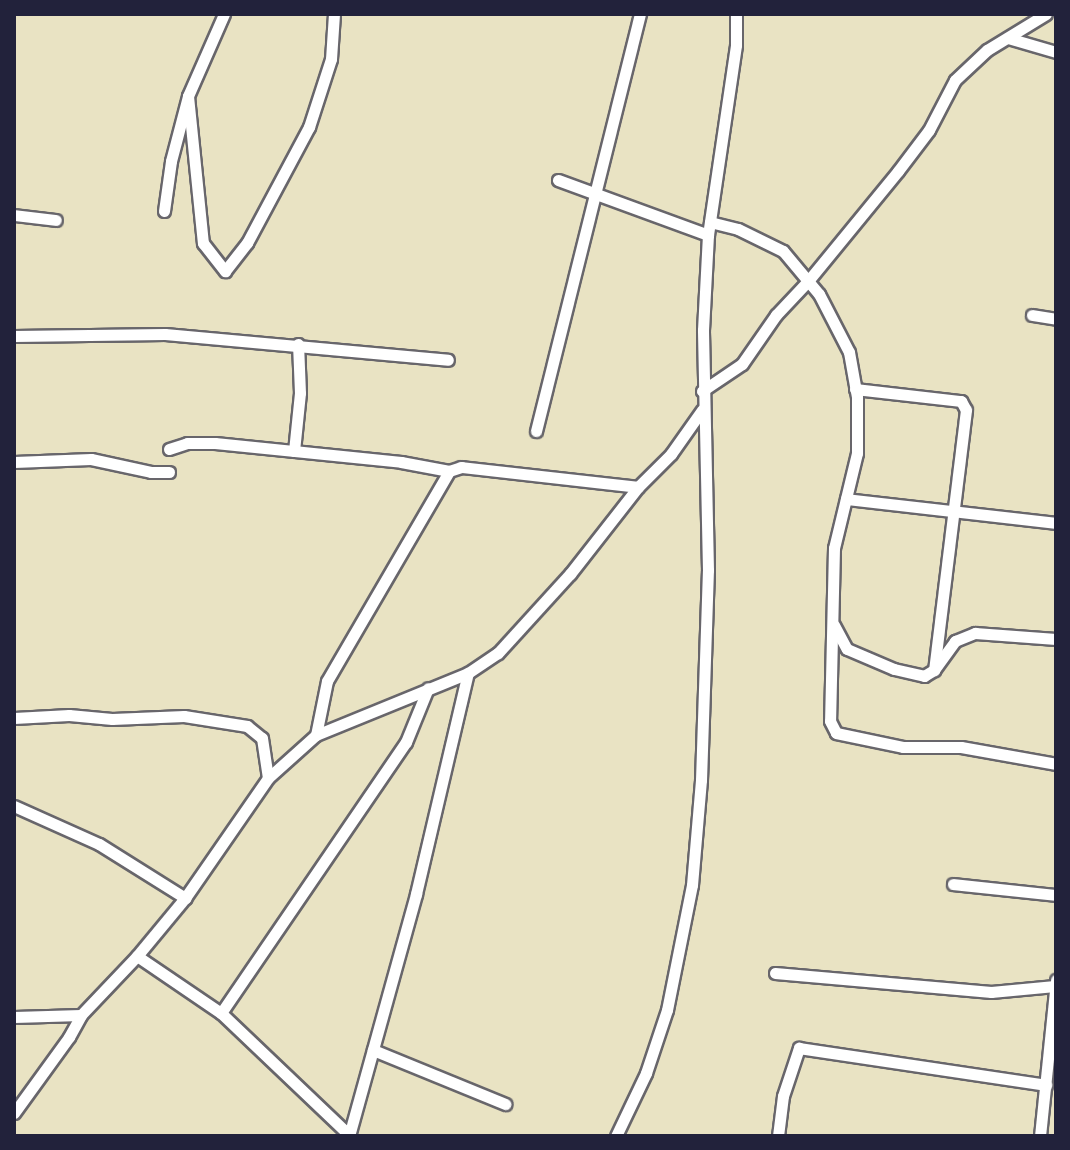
<!DOCTYPE html>
<style>
body{margin:0}
#map{position:relative;width:1070px;height:1150px;overflow:hidden;background:#e9e3c3;font-family:"Gochi Hand",sans-serif}
div>[style]{position:absolute}
.roads{filter:drop-shadow(2px 0 #68666b) drop-shadow(-2px 0 #68666b) drop-shadow(0 2px #68666b) drop-shadow(0 -2px #68666b)}
.minor>*{height:11px;margin:-5.5px;padding:0 5.5px;transform-origin:5.5px;border-radius:5.5px;background:#fff}
span{translate:-50% -50%;white-space:nowrap;text-align:center;line-height:1.15;-webkit-text-stroke:8px #f7f3e8;paint-order:stroke}
.frame{position:absolute;inset:0;border:16px solid #22223b;pointer-events:none}
</style>
<div id="map">
<div class="roads">
<div class="minor">
<div style="left:1008px;top:38px;width:50px;rotate:16.3deg"></div>
<div style="left:188px;top:96px;width:148px;rotate:84.2deg"></div>
<div style="left:203px;top:243px;width:36px;rotate:52deg"></div>
<div style="left:225px;top:271px;width:36px;rotate:-52deg"></div>
<div style="left:247px;top:243px;width:132px;rotate:-61.9deg"></div>
<div style="left:309px;top:127px;width:71px;rotate:-72.1deg"></div>
<div style="left:331px;top:59px;width:45px;rotate:-86.2deg"></div>
<div style="left:558px;top:180px;width:160px;rotate:20.1deg"></div>
<div style="left:164px;top:211px;width:50px;rotate:-82deg"></div>
<div style="left:171px;top:161px;width:67px;rotate:-75.3deg"></div>
<div style="left:188px;top:96px;width:90px;rotate:-66.3deg"></div>
<div style="left:14px;top:215px;width:42px;rotate:6.8deg"></div>
<div style="left:710px;top:222px;width:29px;rotate:14deg"></div>
<div style="left:738px;top:229px;width:50px;rotate:26.1deg"></div>
<div style="left:783px;top:251px;width:56px;rotate:50.1deg"></div>
<div style="left:819px;top:294px;width:65px;rotate:62.7deg"></div>
<div style="left:849px;top:352px;width:46px;rotate:79.9deg"></div>
<div style="left:857px;top:397px;width:56px;rotate:90deg"></div>
<div style="left:857px;top:453px;width:98px;rotate:103.6deg"></div>
<div style="left:834px;top:548px;width:173px;rotate:91.3deg"></div>
<div style="left:830px;top:721px;width:13px;rotate:63deg"></div>
<div style="left:836px;top:733px;width:68px;rotate:11.8deg"></div>
<div style="left:903px;top:747px;width:58px"></div>
<div style="left:961px;top:747px;width:97px;rotate:10.1deg"></div>
<div style="left:1032px;top:315px;width:24px;rotate:9deg"></div>
<div style="left:14px;top:336px;width:151px;rotate:-0.8deg"></div>
<div style="left:165px;top:334px;width:284px;rotate:5.2deg"></div>
<div style="left:855px;top:389px;width:107px;rotate:6.5deg"></div>
<div style="left:961px;top:401px;width:10px;rotate:61deg"></div>
<div style="left:966px;top:410px;width:262px;rotate:97deg"></div>
<div style="left:702px;top:391px;width:48px;rotate:-34deg"></div>
<div style="left:742px;top:364px;width:60px;rotate:-55.2deg"></div>
<div style="left:776px;top:315px;width:47px;rotate:-46.7deg"></div>
<div style="left:808px;top:281px;width:142px;rotate:-50.7deg"></div>
<div style="left:898px;top:171px;width:51px;rotate:-52.9deg"></div>
<div style="left:929px;top:130px;width:56px;rotate:-62.5deg"></div>
<div style="left:955px;top:80px;width:44px;rotate:-43.2deg"></div>
<div style="left:987px;top:50px;width:69px;rotate:-31.4deg"></div>
<div style="left:536px;top:431px;width:430px;rotate:-76deg"></div>
<div style="left:169px;top:449px;width:19px;rotate:-18deg"></div>
<div style="left:187px;top:443px;width:28px"></div>
<div style="left:215px;top:443px;width:187px;rotate:5.8deg"></div>
<div style="left:401px;top:462px;width:49px;rotate:10.6deg"></div>
<div style="left:294px;top:451px;width:58px;rotate:-84.1deg"></div>
<div style="left:300px;top:393px;width:49px;rotate:-92.3deg"></div>
<div style="left:14px;top:462px;width:77px;rotate:-2.2deg"></div>
<div style="left:91px;top:459px;width:61px;rotate:12.2deg"></div>
<div style="left:151px;top:472px;width:18px"></div>
<div style="left:846px;top:499px;width:211px;rotate:6.5deg"></div>
<div style="left:834px;top:625px;width:27px;rotate:62deg"></div>
<div style="left:847px;top:649px;width:51px;rotate:23.1deg"></div>
<div style="left:894px;top:669px;width:31px;rotate:13deg"></div>
<div style="left:924px;top:676px;width:12px;rotate:-31deg"></div>
<div style="left:934px;top:670px;width:36px;rotate:-54deg"></div>
<div style="left:955px;top:641px;width:22px;rotate:-22deg"></div>
<div style="left:975px;top:633px;width:81px;rotate:4.2deg"></div>
<div style="left:14px;top:718px;width:55px;rotate:-3.1deg"></div>
<div style="left:69px;top:715px;width:43px;rotate:5.3deg"></div>
<div style="left:112px;top:719px;width:72px;rotate:-2.4deg"></div>
<div style="left:184px;top:716px;width:64px;rotate:9deg"></div>
<div style="left:247px;top:726px;width:19px;rotate:39deg"></div>
<div style="left:262px;top:738px;width:40px;rotate:81.5deg"></div>
<div style="left:316px;top:735px;width:55px;rotate:-78.5deg"></div>
<div style="left:327px;top:681px;width:243px;rotate:-59.8deg"></div>
<div style="left:449px;top:471px;width:13px;rotate:-18deg"></div>
<div style="left:461px;top:467px;width:178px;rotate:6.4deg"></div>
<div style="left:14px;top:806px;width:93px;rotate:24.1deg"></div>
<div style="left:99px;top:844px;width:102px;rotate:32.1deg"></div>
<div style="left:953px;top:884px;width:104px;rotate:6.1deg"></div>
<div style="left:137px;top:956px;width:102px;rotate:34.2deg"></div>
<div style="left:221px;top:1013px;width:177px;rotate:43.6deg"></div>
<div style="left:775px;top:973px;width:217px;rotate:5deg"></div>
<div style="left:991px;top:992px;width:64px;rotate:-5.4deg"></div>
<div style="left:221px;top:1013px;width:328px;rotate:-55.7deg"></div>
<div style="left:406px;top:742px;width:58px;rotate:-67.8deg"></div>
<div style="left:14px;top:1017px;width:67px;rotate:-1.7deg"></div>
<div style="left:373px;top:1050px;width:143px;rotate:22.2deg"></div>
<div style="left:14px;top:1113px;width:94px;rotate:-54.1deg"></div>
<div style="left:69px;top:1037px;width:25px;rotate:-61deg"></div>
<div style="left:81px;top:1015px;width:81px;rotate:-46.5deg"></div>
<div style="left:137px;top:956px;width:75px;rotate:-50.4deg"></div>
<div style="left:185px;top:898px;width:146px;rotate:-55.3deg"></div>
<div style="left:268px;top:778px;width:64px;rotate:-41.9deg"></div>
<div style="left:316px;top:735px;width:164px;rotate:-22.2deg"></div>
<div style="left:468px;top:673px;width:36px;rotate:-34deg"></div>
<div style="left:498px;top:653px;width:107px;rotate:-47.7deg"></div>
<div style="left:570px;top:574px;width:110px;rotate:-52deg"></div>
<div style="left:638px;top:487px;width:47px;rotate:-45deg"></div>
<div style="left:671px;top:454px;width:54px;rotate:-54.8deg"></div>
<div style="left:349px;top:1136px;width:251px;rotate:-74.5deg"></div>
<div style="left:416px;top:894px;width:227px;rotate:-76.8deg"></div>
<div style="left:616px;top:1136px;width:70px;rotate:-64.5deg"></div>
<div style="left:646px;top:1073px;width:66px;rotate:-71.6deg"></div>
<div style="left:667px;top:1010px;width:127px;rotate:-78.7deg"></div>
<div style="left:692px;top:885px;width:105px;rotate:-85.1deg"></div>
<div style="left:701px;top:780px;width:210px;rotate:-88.1deg"></div>
<div style="left:708px;top:570px;width:240px;rotate:-91.2deg"></div>
<div style="left:703px;top:330px;width:95px;rotate:-87deg"></div>
<div style="left:708px;top:235px;width:192px;rotate:-81.6deg"></div>
<div style="left:736px;top:45px;width:31px;rotate:-90deg"></div>
<div style="left:778px;top:1136px;width:40px;rotate:-82.9deg"></div>
<div style="left:783px;top:1096px;width:51px;rotate:-71.6deg"></div>
<div style="left:799px;top:1048px;width:250px;rotate:8.5deg"></div>
<div style="left:1040px;top:1136px;width:157px;rotate:-84.1deg"></div>
</div>
</div>
<div class="frame"></div>
</div>
